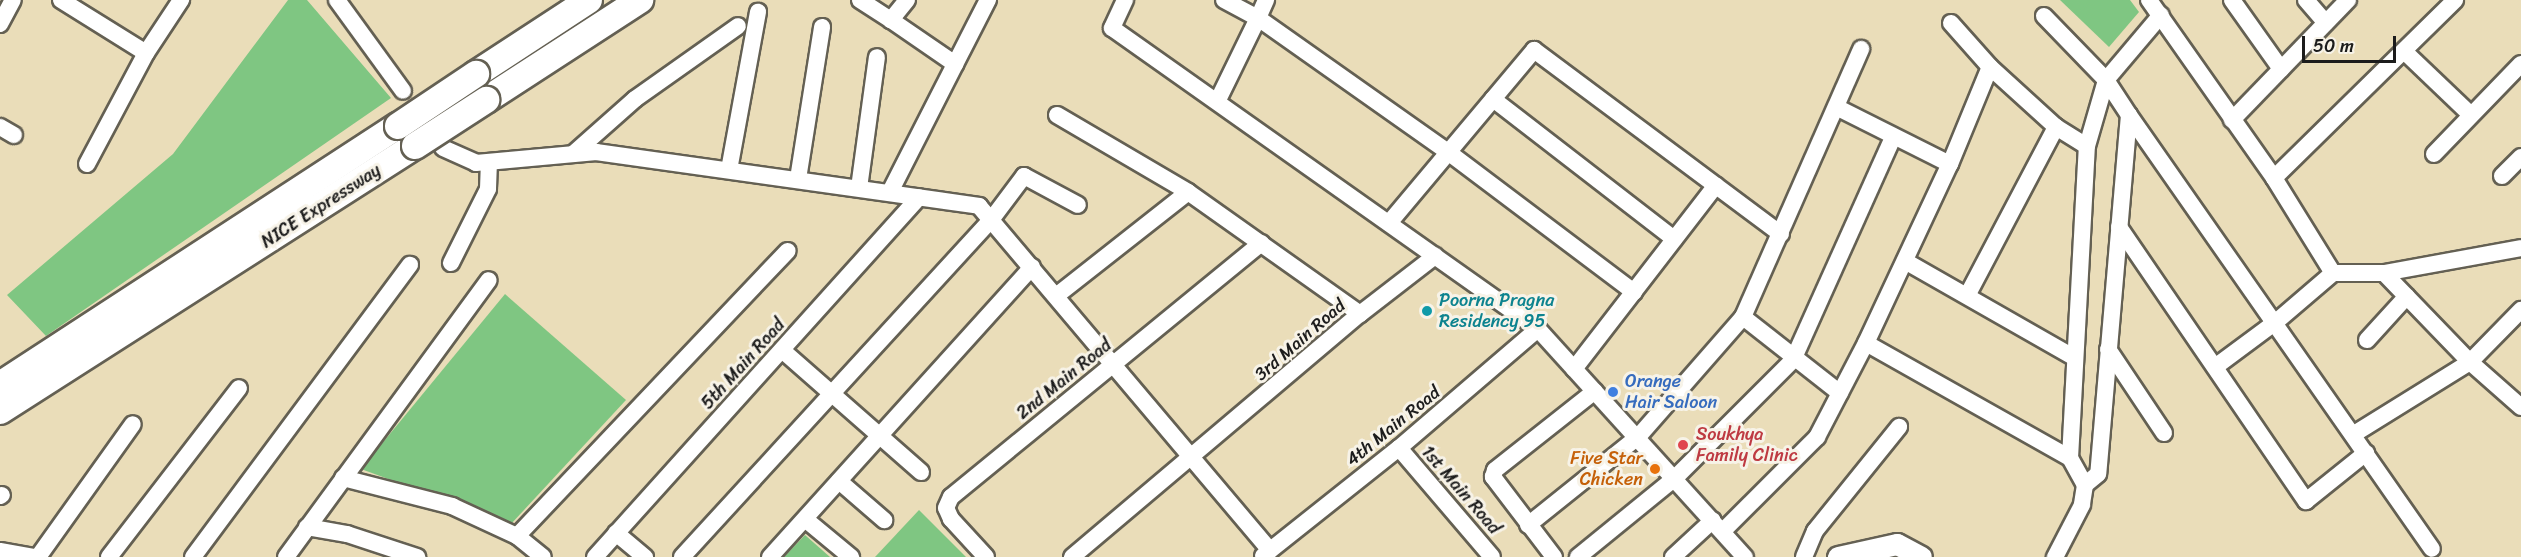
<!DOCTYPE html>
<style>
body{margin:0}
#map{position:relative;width:2521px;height:557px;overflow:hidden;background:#eaddb9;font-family:Sriracha,sans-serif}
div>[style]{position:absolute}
.green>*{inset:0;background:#7fc682}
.roads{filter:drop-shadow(2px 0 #646053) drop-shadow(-2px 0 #646053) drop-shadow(0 2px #646053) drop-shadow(0 -2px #646053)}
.minor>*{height:16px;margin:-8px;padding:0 8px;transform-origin:8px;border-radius:8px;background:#fff}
.major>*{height:21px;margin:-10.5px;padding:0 10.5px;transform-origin:10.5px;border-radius:10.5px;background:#fff}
.highway>*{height:26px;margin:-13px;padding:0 13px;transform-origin:13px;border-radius:13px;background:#fff}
.bridges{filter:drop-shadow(2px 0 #646053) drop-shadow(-2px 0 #646053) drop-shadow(0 2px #646053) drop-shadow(0 -2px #646053)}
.highway-bridge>*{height:26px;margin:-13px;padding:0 13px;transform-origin:13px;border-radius:13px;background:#fff}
.dots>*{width:16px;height:16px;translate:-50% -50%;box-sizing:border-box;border:3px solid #f7f3e8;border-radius:50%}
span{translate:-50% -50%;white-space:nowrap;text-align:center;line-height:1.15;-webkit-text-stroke:6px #f7f3e8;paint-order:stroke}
.street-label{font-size:18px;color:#1c1c1c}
.culture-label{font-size:18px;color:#0d838f}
.left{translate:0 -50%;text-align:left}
.shop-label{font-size:18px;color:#366cbe}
.health-label{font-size:18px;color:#be3a42}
.food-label{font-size:18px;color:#c56008}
.right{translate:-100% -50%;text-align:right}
.scale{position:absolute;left:2302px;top:36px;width:94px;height:27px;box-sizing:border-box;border:3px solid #1c1c1c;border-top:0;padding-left:8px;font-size:18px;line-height:21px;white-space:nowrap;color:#1c1c1c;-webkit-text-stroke:4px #f7f3e8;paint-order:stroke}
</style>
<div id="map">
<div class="green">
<div style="clip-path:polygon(288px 0,307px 0,391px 98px,46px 336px,7px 295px,173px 154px)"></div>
<div style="clip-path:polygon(2060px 0,2130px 0,2139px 12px,2109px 47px)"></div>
<div style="clip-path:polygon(505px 294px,626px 400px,511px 524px,361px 469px)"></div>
<div style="clip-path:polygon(919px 510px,966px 557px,875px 557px)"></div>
<div style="clip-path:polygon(805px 535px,830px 557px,784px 557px)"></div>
</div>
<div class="roads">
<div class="minor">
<div style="left:61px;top:0;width:100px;rotate:31.9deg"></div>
<div style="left:337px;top:0;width:112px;rotate:54deg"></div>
<div style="left:860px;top:0;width:37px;rotate:33deg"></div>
<div style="left:907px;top:0;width:26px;rotate:129deg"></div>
<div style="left:891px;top:20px;width:78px;rotate:34.5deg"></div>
<div style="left:1125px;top:0;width:31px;rotate:115deg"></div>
<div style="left:1112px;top:28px;width:522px;rotate:35.24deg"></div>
<div style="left:1538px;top:329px;width:308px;rotate:47.8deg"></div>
<div style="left:1224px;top:0;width:38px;rotate:28deg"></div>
<div style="left:1258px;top:18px;width:20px;rotate:-66deg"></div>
<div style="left:2149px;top:0;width:218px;rotate:54.9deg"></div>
<div style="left:2274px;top:178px;width:112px;rotate:58.2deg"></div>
<div style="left:2333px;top:273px;width:51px"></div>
<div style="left:2384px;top:273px;width:139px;rotate:-10.3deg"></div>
<div style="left:2232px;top:0;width:85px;rotate:54.6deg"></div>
<div style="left:2306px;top:0;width:30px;rotate:49deg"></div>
<div style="left:2044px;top:16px;width:89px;rotate:45.9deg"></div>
<div style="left:2106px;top:80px;width:42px;rotate:56.7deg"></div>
<div style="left:2129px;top:115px;width:360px;rotate:94.9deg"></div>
<div style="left:2098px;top:474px;width:17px;rotate:140deg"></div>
<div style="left:2085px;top:485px;width:20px;rotate:99deg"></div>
<div style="left:2082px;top:505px;width:59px;rotate:117.4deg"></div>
<div style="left:1951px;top:23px;width:59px;rotate:48.4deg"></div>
<div style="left:0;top:24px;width:27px;rotate:-62deg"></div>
<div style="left:2405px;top:52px;width:91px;rotate:43.7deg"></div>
<div style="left:1493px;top:99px;width:229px;rotate:37.7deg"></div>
<div style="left:1218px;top:100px;width:91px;rotate:-64deg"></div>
<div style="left:1258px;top:18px;width:232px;rotate:35.2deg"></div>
<div style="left:1448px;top:152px;width:233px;rotate:37deg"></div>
<div style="left:1838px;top:108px;width:125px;rotate:26.6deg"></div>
<div style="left:1057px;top:115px;width:152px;rotate:30.4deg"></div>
<div style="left:1188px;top:192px;width:211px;rotate:35.3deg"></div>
<div style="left:2129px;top:115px;width:529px;rotate:55.08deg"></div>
<div style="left:2232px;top:120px;width:167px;rotate:-46deg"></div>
<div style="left:0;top:127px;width:16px;rotate:30deg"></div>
<div style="left:443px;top:148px;width:36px;rotate:24deg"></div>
<div style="left:476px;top:163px;width:121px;rotate:-5.2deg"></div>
<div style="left:596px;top:152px;width:387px;rotate:8deg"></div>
<div style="left:979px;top:206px;width:451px;rotate:49.8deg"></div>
<div style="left:573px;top:154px;width:83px;rotate:-41.6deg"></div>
<div style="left:635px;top:99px;width:126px;rotate:-35.3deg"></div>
<div style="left:2434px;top:154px;width:125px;rotate:-46deg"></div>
<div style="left:87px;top:164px;width:126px;rotate:-62deg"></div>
<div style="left:146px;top:53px;width:64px;rotate:-56.6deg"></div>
<div style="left:729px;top:170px;width:161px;rotate:-79.6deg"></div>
<div style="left:2502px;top:176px;width:27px;rotate:-45deg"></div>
<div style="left:2274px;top:178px;width:254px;rotate:-44.5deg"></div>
<div style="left:798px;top:179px;width:154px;rotate:-81deg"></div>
<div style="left:859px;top:188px;width:132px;rotate:-82.2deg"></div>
<div style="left:890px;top:192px;width:216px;rotate:-63deg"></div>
<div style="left:1389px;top:223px;width:226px;rotate:-50deg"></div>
<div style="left:1534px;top:50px;width:308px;rotate:36.7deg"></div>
<div style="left:2119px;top:227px;width:332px;rotate:55.7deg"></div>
<div style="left:2306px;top:501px;width:77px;rotate:-38.7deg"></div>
<div style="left:1905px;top:261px;width:193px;rotate:29.7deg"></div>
<div style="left:451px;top:263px;width:83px;rotate:-63.4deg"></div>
<div style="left:488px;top:189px;width:26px;rotate:-88deg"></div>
<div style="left:2384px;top:273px;width:124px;rotate:46deg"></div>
<div style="left:2470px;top:362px;width:68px;rotate:41.4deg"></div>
<div style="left:1968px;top:294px;width:189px;rotate:-62.2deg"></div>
<div style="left:1056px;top:296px;width:168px;rotate:-38.2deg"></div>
<div style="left:1743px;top:317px;width:123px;rotate:38.1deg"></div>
<div style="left:2367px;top:340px;width:59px;rotate:-47.7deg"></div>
<div style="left:2108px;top:349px;width:101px;rotate:56.3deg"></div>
<div style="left:782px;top:350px;width:185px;rotate:41.3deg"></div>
<div style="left:2215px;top:367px;width:77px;rotate:-36.6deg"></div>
<div style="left:2277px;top:321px;width:74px;rotate:-40.6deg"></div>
<div style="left:1574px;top:369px;width:232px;rotate:-52.3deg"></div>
<div style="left:2354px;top:434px;width:137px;rotate:-31.8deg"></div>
<div style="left:2470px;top:362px;width:73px;rotate:-45.6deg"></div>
<div style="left:1399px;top:448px;width:143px;rotate:49.5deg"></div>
<div style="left:2070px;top:458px;width:234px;rotate:-150.6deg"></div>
<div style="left:1866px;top:343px;width:198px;rotate:-64.9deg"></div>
<div style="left:1950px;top:164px;width:105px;rotate:-67.6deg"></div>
<div style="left:1990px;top:67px;width:89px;rotate:42.3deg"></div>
<div style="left:2056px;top:127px;width:36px;rotate:32deg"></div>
<div style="left:343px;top:478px;width:113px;rotate:14.4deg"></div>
<div style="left:452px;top:506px;width:72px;rotate:24.8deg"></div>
<div style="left:517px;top:536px;width:33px;rotate:39deg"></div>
<div style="left:839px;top:481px;width:60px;rotate:40.9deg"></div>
<div style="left:2085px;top:485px;width:31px;rotate:-119deg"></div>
<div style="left:2070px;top:458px;width:312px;rotate:-86.9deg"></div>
<div style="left:2087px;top:146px;width:69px;rotate:-73.9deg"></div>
<div style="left:2106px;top:80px;width:85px;rotate:-49.8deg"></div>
<div style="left:0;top:496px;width:2px;rotate:-27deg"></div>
<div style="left:805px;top:519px;width:60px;rotate:39.6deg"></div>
<div style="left:1528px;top:525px;width:141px;rotate:-38.7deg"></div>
<div style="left:1638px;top:437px;width:159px;rotate:-48.8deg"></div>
<div style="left:1743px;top:317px;width:293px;rotate:-66.2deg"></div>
<div style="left:307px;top:527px;width:41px;rotate:9.9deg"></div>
<div style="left:347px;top:534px;width:74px;rotate:18.2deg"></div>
<div style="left:1723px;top:531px;width:133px;rotate:-45deg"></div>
<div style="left:1817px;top:437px;width:106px;rotate:-62.5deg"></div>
<div style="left:616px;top:533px;width:38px;rotate:40deg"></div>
<div style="left:517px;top:536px;width:393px;rotate:-46.5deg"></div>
<div style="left:0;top:551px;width:34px;rotate:10deg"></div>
<div style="left:1263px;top:556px;width:174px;rotate:-38.5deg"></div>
<div style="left:1399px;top:448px;width:183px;rotate:-40.6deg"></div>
<div style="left:38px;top:557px;width:163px;rotate:-54.5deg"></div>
<div style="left:109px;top:557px;width:213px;rotate:-52.4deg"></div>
<div style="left:193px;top:557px;width:364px;rotate:-53.4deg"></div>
<div style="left:286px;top:557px;width:343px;rotate:-53.8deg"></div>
<div style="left:595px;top:557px;width:484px;rotate:-48deg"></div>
<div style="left:682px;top:557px;width:457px;rotate:-47.5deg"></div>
<div style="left:991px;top:220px;width:55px;rotate:-53.1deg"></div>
<div style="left:1024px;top:176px;width:61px;rotate:28.2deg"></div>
<div style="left:770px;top:557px;width:391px;rotate:-47.9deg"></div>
<div style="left:986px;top:557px;width:52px;rotate:-132.6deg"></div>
<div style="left:951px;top:519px;width:12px;rotate:-114deg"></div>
<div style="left:946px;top:508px;width:12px;rotate:-66deg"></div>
<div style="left:951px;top:497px;width:401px;rotate:-39.3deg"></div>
<div style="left:1072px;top:557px;width:377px;rotate:-40.2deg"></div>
<div style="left:1360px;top:314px;width:95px;rotate:-37.7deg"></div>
<div style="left:1554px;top:557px;width:101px;rotate:-127.3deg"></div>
<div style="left:1493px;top:477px;width:7px;rotate:-74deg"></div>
<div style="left:1495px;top:470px;width:127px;rotate:-38.3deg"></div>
<div style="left:1578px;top:557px;width:125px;rotate:-39.2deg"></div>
<div style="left:1675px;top:478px;width:167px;rotate:-45deg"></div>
<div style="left:1793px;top:360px;width:244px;rotate:-65.8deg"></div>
<div style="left:1673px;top:557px;width:54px;rotate:-42.8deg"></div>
<div style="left:1804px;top:557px;width:28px;rotate:-67deg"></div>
<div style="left:1815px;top:531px;width:134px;rotate:-51.1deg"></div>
</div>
<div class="major">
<div style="left:1838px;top:557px;width:60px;rotate:-12.4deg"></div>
<div style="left:1897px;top:544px;width:27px;rotate:28deg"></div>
</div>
<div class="highway">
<div style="left:476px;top:74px;width:135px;rotate:-33.2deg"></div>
<div style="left:486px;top:100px;width:184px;rotate:-33deg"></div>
<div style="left:0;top:385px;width:475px;rotate:-33.1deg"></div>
<div style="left:0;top:411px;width:492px;rotate:-32.6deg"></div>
</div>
</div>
<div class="bridges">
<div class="highway-bridge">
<div style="left:398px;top:126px;width:94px;rotate:-33.7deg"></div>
<div style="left:415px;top:146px;width:85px;rotate:-32.9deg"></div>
</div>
</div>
<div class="dots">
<div style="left:1427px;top:311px;background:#0f9aa8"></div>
<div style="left:1613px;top:392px;background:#3f7fe0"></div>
<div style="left:1683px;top:445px;background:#e0444e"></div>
<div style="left:1655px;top:469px;background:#e8710a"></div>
</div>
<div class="street-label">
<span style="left:321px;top:206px;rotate:-33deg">NICE Expressway</span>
<span style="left:1300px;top:340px;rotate:-41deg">3rd Main Road</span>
<span style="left:743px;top:364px;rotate:-48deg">5th Main Road</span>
<span style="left:1064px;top:379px;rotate:-39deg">2nd Main Road</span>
<span style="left:1393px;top:426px;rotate:-39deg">4th Main Road</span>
<span style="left:1461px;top:490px;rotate:49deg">1st Main Road</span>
</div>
<div class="culture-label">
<span class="left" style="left:1439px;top:311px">Poorna Pragna<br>Residency 95</span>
</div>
<div class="shop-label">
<span class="left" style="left:1625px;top:392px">Orange<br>Hair Saloon</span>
</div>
<div class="health-label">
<span class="left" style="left:1696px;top:445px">Soukhya<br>Family Clinic</span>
</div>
<div class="food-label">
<span class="right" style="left:1643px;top:469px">Five Star<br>Chicken</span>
</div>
<div class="scale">50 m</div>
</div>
